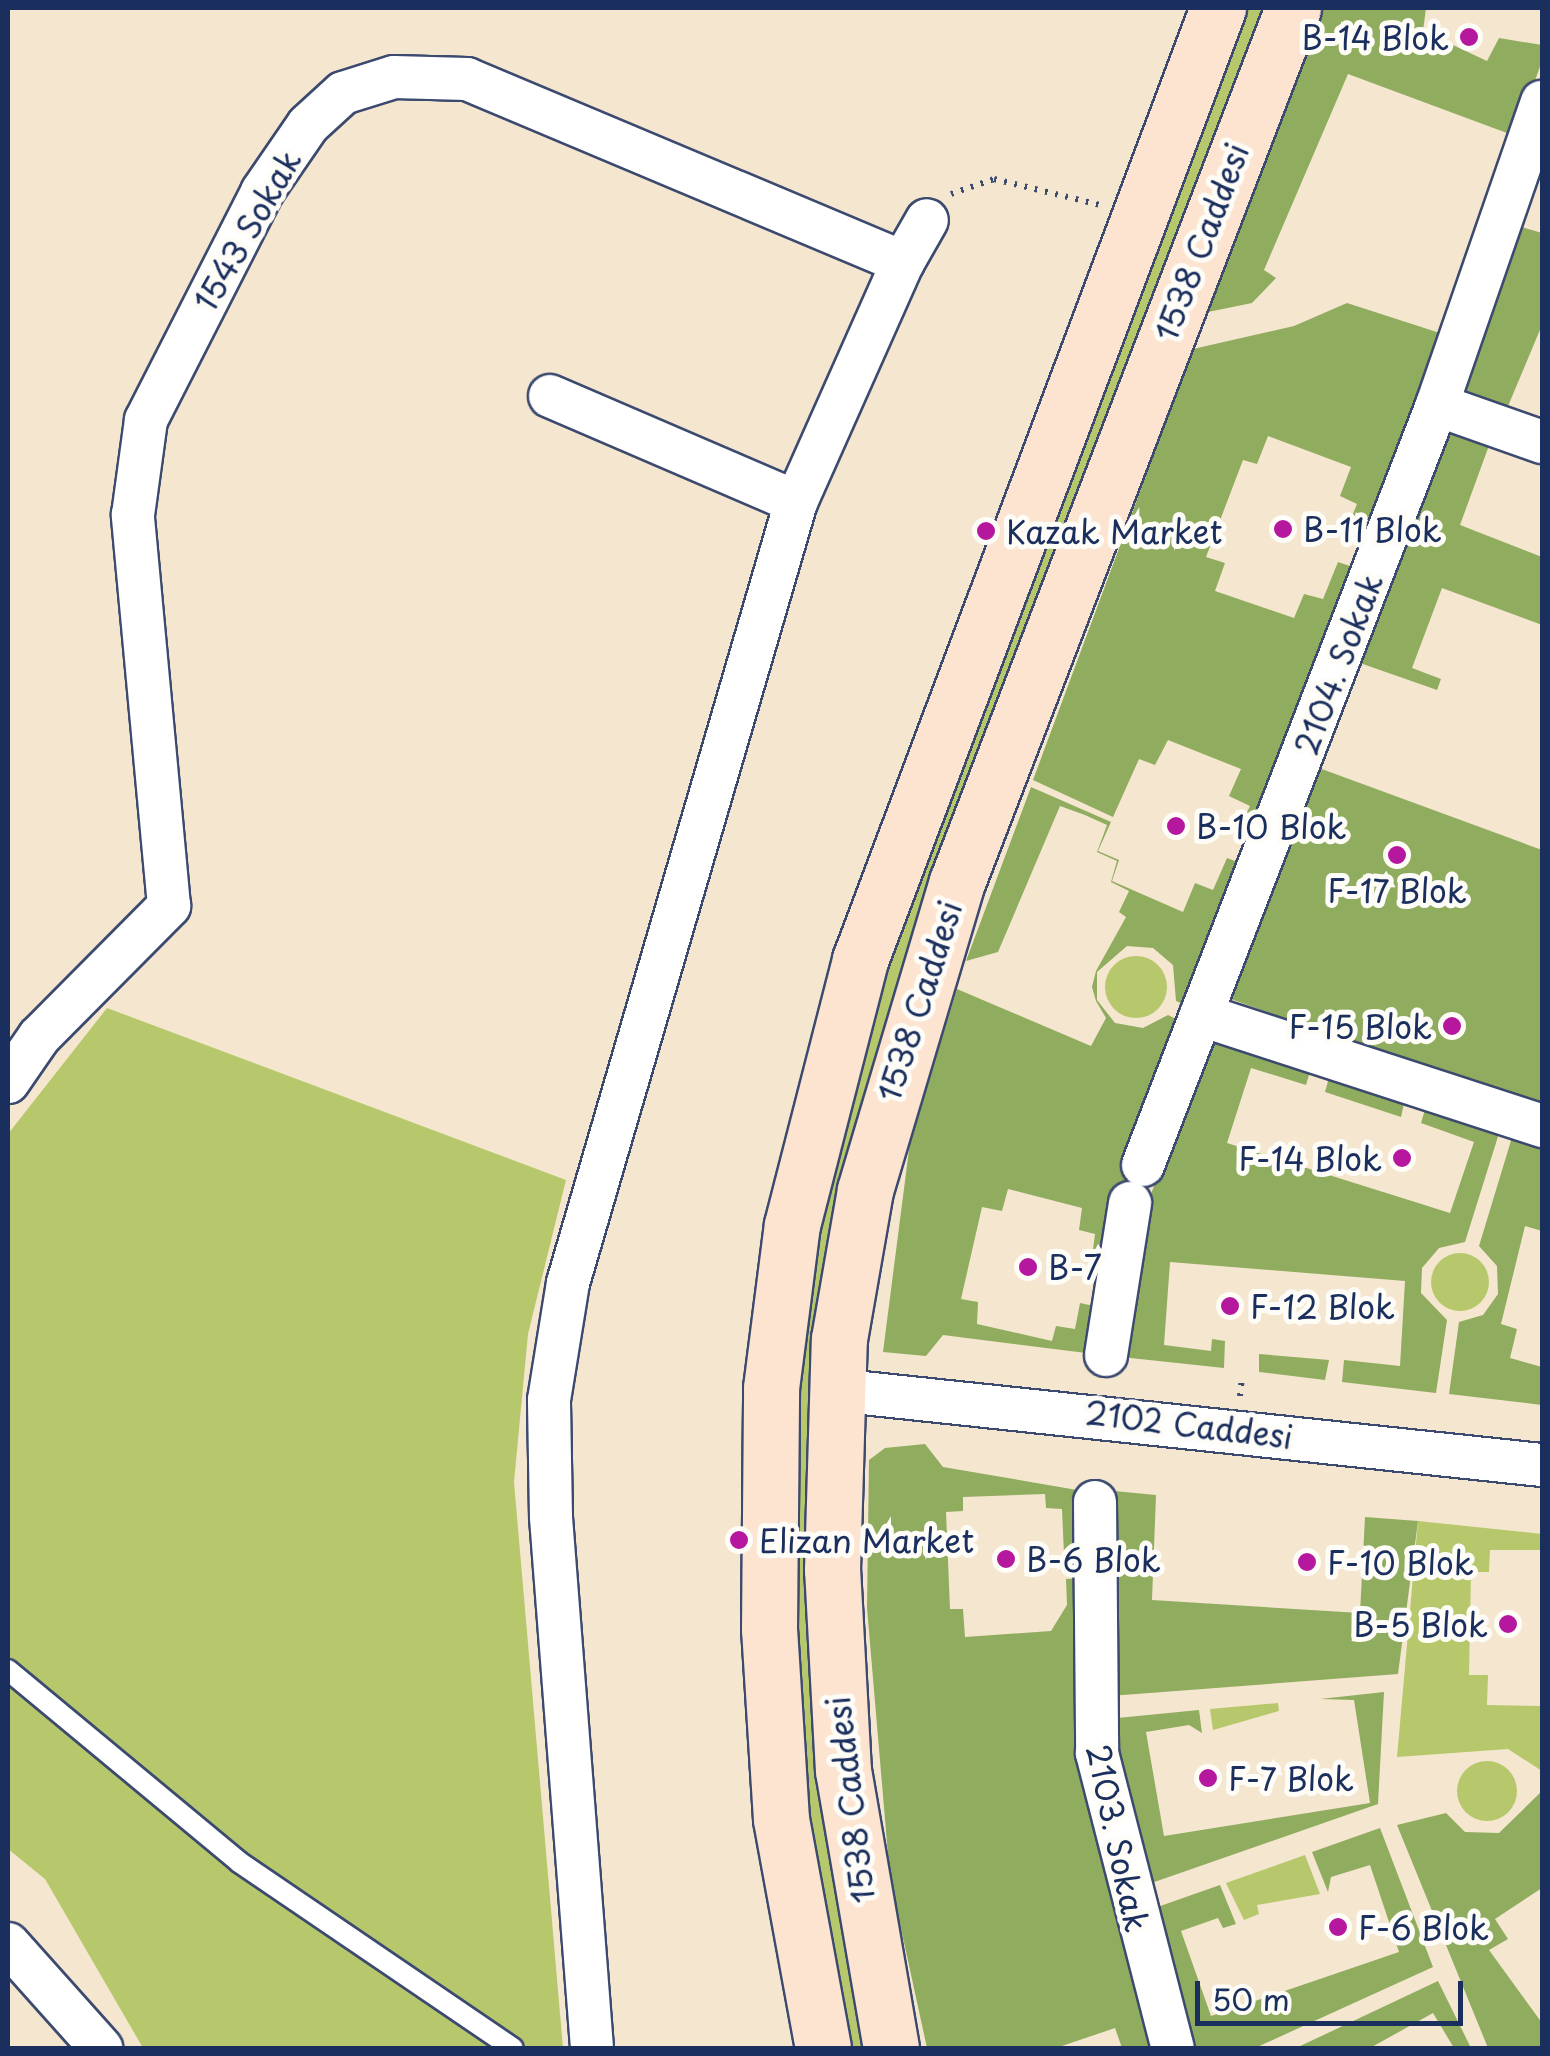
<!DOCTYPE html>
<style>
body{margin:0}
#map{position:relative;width:1550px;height:2056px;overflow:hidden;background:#f5e6cf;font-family:"Playpen Sans",sans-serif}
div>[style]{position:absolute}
.green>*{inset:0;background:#b6c86b}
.round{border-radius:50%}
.forest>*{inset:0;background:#90ac5f}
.path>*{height:6px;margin-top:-3px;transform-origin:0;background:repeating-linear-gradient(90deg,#3c4a6f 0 2.5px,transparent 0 10.5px)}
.roads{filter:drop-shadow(2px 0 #3c4a6f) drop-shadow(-2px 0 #3c4a6f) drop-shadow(0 2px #3c4a6f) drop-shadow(0 -2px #3c4a6f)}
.lane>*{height:20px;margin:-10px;padding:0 10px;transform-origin:10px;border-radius:10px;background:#fff}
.street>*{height:42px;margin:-21px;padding:0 21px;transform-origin:21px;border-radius:21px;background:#fff}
.secondary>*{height:55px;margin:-27.5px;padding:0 27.5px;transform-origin:27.5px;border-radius:27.5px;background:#fde4d0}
.dots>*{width:28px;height:28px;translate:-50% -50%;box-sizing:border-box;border:5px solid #fdfcf7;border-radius:50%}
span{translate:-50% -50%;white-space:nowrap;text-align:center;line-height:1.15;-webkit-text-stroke:10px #fdfcf7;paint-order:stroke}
.poi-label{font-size:32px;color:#1b2f5e}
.right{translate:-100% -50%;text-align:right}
.left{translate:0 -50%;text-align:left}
.street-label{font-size:32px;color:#1b2f5e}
.frame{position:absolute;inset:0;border:10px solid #1b2f5e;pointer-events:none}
.scale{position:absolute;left:1195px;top:1981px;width:268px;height:45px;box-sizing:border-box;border:5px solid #1b2f5e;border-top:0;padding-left:12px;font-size:30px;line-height:35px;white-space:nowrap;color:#1b2f5e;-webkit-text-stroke:8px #fdfcf7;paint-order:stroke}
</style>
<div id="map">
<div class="green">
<div style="clip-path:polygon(1239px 8px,1268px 8px,840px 1213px,872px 2048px,844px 2048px,799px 1834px,787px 1432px,842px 1084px)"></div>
<div class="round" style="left:1105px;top:956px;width:62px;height:62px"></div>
<div style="clip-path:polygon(107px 1008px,566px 1180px,528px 1334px,514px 1482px,563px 2048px,143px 2048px,45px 1879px,8px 1849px,8px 1134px)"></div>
<div class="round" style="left:1431px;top:1253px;width:58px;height:58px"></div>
<div style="clip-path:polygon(1418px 1521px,1542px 1534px,1542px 1550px,1490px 1550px,1489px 1572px,1471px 1572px,1469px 1675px,1488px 1675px,1487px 1705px,1542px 1706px,1542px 1771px,1508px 1749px,1397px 1757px)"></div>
<div style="clip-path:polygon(1278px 1703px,1279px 1711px,1213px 1730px,1210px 1709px)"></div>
<div class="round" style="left:1457px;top:1761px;width:60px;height:60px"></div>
<div style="clip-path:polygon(1305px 1855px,1320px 1894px,1257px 1905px,1259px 1914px,1244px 1920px,1226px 1883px)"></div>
</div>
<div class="forest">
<div style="clip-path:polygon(1324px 8px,1426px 8px,1423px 31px,1487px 61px,1499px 38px,1542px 45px,1542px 61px,1515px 136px,1348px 74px,1264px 270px,1276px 278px,1252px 303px,1208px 312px)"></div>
<div style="clip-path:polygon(1515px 225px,1542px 233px,1542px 325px,1503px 418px,1457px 402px)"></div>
<div style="clip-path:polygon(1347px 303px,1446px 335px,1368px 547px,1343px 538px,1357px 504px,1340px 496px,1351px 467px,1268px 436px,1257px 464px,1243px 460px,1206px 557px,1225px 563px,1215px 591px,1294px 618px,1304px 594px,1323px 599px,1338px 562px,1359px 569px,1253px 842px,1236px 835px,1250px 806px,1229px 796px,1241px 769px,1168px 740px,1155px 765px,1139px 759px,1113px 817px,1033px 780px,1193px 349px,1294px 326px)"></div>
<div style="clip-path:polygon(1443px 424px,1491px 440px,1460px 525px,1542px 557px,1542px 625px,1442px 588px,1412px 668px,1441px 679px,1437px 690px,1360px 663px)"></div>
<div style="clip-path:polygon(1319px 768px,1542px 850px,1542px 1110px,1228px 998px)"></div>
<div style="clip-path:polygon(1031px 787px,1111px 822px,1098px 851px,1119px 860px,1112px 881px,1183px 912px,1195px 883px,1213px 890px,1227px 858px,1245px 865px,1188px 1006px,1176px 1001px,1173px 965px,1153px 948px,1127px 946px,1097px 972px,1097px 1000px,1115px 1023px,1143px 1028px,1168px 1015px,1182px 1022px,1104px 1260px,1092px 1257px,1095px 1234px,1079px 1230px,1082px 1208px,1008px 1189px,1002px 1211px,982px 1207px,961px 1299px,978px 1302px,977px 1324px,1052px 1341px,1056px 1326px,1075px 1329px,1080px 1303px,1094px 1306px,1086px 1353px,943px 1335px,926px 1356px,883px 1352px,910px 1142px,957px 989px,1091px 1046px,1106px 1018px,1096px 1001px,1092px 987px,1096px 971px,1126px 917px,1119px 912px,1129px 891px,1111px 882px,1117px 861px,1097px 852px,1107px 825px,1085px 815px,1060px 806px,998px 952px,966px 961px)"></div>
<div style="clip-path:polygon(1212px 1035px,1311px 1068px,1306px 1085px,1251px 1068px,1227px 1143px,1450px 1213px,1474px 1142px,1421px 1123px,1426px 1106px,1500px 1130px,1465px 1242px,1439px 1248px,1422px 1268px,1421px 1293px,1447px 1320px,1436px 1393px,1342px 1382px,1344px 1360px,1400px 1366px,1405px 1281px,1170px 1262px,1164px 1345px,1211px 1351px,1212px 1339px,1225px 1341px,1224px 1368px,1121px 1357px,1151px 1194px)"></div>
<div style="clip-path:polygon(1330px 1074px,1405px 1099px,1401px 1117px,1325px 1092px)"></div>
<div style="clip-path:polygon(1513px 1134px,1542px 1144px,1542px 1231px,1525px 1226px,1501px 1324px,1517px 1329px,1510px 1358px,1542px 1367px,1542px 1405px,1449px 1394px,1459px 1322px,1483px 1315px,1498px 1294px,1497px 1266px,1479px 1246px)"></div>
<div style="clip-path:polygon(1259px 1354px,1329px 1360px,1325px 1380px,1259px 1372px)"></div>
<div style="clip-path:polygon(925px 1444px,943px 1467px,1077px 1490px,1081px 1554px,1064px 1554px,1062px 1509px,1046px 1508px,1045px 1494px,963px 1497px,963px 1511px,946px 1512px,950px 1609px,963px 1609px,965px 1637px,1051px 1631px,1067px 1605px,1066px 1579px,1081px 1578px,1157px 2048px,1122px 2048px,1115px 2028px,1056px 2048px,927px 2048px,890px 1878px,867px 1608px,869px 1460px,885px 1448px)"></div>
<div style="clip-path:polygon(1114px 1491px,1156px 1495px,1152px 1600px,1360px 1613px,1365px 1517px,1418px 1521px,1398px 1674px,1110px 1696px)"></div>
<div style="clip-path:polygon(1384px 1692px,1378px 1804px,1140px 1887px,1107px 1719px,1199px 1710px,1202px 1733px,1189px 1725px,1146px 1732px,1164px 1836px,1370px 1803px,1354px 1700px,1320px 1699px)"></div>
<div style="clip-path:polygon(1542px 1791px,1542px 1888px,1495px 1919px,1508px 1939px,1489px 1950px,1542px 2023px,1542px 2048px,1488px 2048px,1397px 1825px,1446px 1813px,1465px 1832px,1499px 1833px)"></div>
<div style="clip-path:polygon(1380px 1828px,1433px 1967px,1255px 2048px,1189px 2048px,1146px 1911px,1220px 1885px,1236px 1924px,1223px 1928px,1218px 1918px,1181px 1931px,1211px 2016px,1399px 1952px,1370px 1865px,1331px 1877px,1328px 1892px,1312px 1852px)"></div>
<div style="clip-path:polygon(1438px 1981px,1471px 2048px,1454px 2048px,1433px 2013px,1370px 2048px,1296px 2048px)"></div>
</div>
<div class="path">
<div style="left:951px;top:194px;width:46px;rotate:-19.2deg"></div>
<div style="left:994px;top:179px;width:110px;rotate:13.7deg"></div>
<div style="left:1240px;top:1396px;width:18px;rotate:-84deg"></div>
</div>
<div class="roads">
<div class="lane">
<div style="left:8px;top:1670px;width:300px;rotate:39.7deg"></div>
<div style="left:239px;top:1862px;width:331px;rotate:34.2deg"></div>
</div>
<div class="street">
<div style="left:550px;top:396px;width:268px;rotate:23.3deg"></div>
<div style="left:1437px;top:405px;width:111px;rotate:19.4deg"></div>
<div style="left:1201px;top:1015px;width:359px;rotate:18deg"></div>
<div style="left:8px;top:1082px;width:55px;rotate:-55.4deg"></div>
<div style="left:39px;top:1037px;width:185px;rotate:-45.2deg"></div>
<div style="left:169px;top:906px;width:393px;rotate:-95.3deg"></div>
<div style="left:133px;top:515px;width:96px;rotate:-82.2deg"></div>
<div style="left:146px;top:420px;width:256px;rotate:-63deg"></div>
<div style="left:262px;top:192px;width:81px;rotate:-55.5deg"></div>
<div style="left:308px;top:125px;width:47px;rotate:-42.4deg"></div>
<div style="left:343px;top:93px;width:53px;rotate:-17.4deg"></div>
<div style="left:394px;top:77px;width:73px;rotate:1.6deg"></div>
<div style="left:467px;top:79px;width:473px;rotate:22.8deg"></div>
<div style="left:903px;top:262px;width:48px;rotate:-60.3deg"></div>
<div style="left:1143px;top:1165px;width:815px;rotate:-68.85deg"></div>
<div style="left:1437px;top:405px;width:321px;rotate:-70.9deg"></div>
<div style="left:1106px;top:1355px;width:154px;rotate:-81deg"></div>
<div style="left:835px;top:1390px;width:711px;rotate:6.06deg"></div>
<div style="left:1095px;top:1502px;width:251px;rotate:89.5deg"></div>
<div style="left:1097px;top:1753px;width:305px;rotate:75.6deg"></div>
<div style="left:8px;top:1944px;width:140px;rotate:48.2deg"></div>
<div style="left:592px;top:2048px;width:533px;rotate:-94.42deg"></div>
<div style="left:551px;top:1517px;width:117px;rotate:-91deg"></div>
<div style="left:549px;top:1400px;width:119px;rotate:-80.8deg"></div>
<div style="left:568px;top:1283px;width:814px;rotate:-73.73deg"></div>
<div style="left:796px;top:502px;width:263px;rotate:-66deg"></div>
</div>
<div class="secondary">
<div style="left:823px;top:2048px;width:233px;rotate:-100.4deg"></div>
<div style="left:781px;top:1819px;width:190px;rotate:-93.6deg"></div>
<div style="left:769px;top:1629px;width:241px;rotate:-89.5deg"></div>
<div style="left:771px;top:1388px;width:164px;rotate:-82.7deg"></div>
<div style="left:792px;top:1225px;width:274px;rotate:-75.6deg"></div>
<div style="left:860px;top:960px;width:1017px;rotate:-69.39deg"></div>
<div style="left:891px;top:2048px;width:281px;rotate:-99.8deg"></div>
<div style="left:843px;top:1771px;width:201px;rotate:-93.1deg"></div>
<div style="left:832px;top:1570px;width:231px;rotate:-88.3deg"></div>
<div style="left:839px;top:1339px;width:151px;rotate:-80.1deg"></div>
<div style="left:865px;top:1190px;width:321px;rotate:-73.4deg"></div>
<div style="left:957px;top:882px;width:936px;rotate:-68.97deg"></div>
</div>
</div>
<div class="dots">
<div style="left:1469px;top:37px;background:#b5179e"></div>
<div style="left:1283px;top:529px;background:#b5179e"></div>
<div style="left:986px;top:531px;background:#b5179e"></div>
<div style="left:1176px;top:826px;background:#b5179e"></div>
<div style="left:1397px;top:855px;background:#b5179e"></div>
<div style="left:1452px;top:1026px;background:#b5179e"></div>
<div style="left:1402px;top:1158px;background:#b5179e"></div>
<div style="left:1028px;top:1267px;background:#b5179e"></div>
<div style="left:1230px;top:1306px;background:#b5179e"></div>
<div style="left:739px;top:1540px;background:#b5179e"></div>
<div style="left:1006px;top:1559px;background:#b5179e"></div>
<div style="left:1307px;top:1562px;background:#b5179e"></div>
<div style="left:1508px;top:1624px;background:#b5179e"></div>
<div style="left:1208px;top:1778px;background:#b5179e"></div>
<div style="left:1338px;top:1927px;background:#b5179e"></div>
</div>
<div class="poi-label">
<span class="right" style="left:1449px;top:37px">B-14 Blok</span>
<span class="left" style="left:1303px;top:529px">B-11 Blok</span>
<span class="left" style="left:1006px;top:531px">Kazak Market</span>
<span class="left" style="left:1196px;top:826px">B-10 Blok</span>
<span style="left:1397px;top:890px">F-17 Blok</span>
<span class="right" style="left:1432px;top:1026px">F-15 Blok</span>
<span class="right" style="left:1382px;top:1158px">F-14 Blok</span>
<span class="left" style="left:1048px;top:1267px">B-7</span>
<span class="left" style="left:1250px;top:1306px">F-12 Blok</span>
<span class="left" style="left:759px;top:1540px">Elizan Market</span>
<span class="left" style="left:1026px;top:1559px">B-6 Blok</span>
<span class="left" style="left:1327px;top:1562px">F-10 Blok</span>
<span class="right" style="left:1488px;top:1624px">B-5 Blok</span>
<span class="left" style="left:1228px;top:1778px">F-7 Blok</span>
<span class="left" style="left:1358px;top:1927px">F-6 Blok</span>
</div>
<div class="street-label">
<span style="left:247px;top:230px;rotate:-60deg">1543 Sokak</span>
<span style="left:1201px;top:242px;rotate:-69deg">1538 Caddesi</span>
<span style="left:1338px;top:664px;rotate:-69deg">2104. Sokak</span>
<span style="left:919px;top:1001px;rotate:-72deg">1538 Caddesi</span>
<span style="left:1189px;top:1424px;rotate:7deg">2102 Caddesi</span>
<span style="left:850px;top:1800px;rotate:-97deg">1538 Caddesi</span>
<span style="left:1118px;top:1838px;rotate:78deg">2103. Sokak</span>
</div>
<div class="frame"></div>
<div class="scale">50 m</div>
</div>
